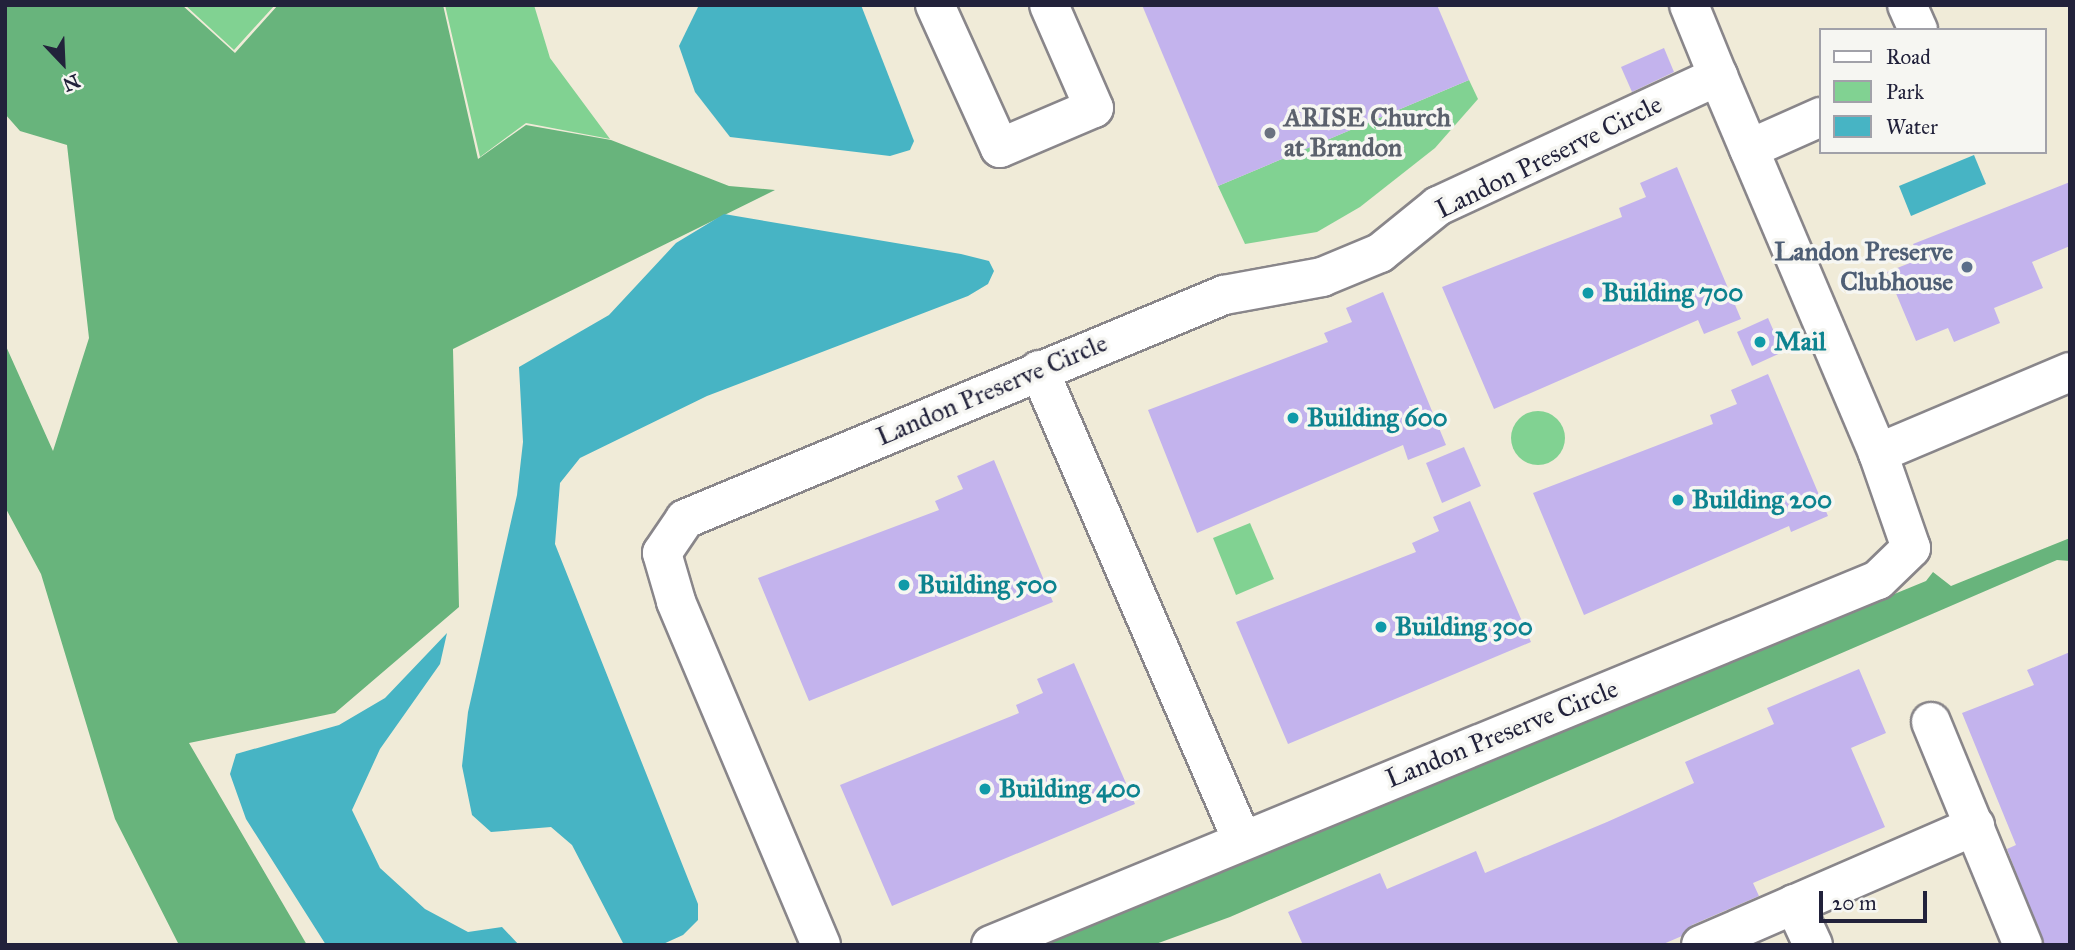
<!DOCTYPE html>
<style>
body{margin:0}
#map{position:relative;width:2075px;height:950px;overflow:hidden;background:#f0ebd8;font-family:"IM FELL Great Primer",serif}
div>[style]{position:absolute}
.green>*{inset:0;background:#81d292}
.round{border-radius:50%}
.forest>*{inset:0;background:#68b47c}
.water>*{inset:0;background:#47b4c4}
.building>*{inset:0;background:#c3b3ed}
.roads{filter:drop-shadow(2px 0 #89868a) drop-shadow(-2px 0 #89868a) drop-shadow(0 2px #89868a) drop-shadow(0 -2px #89868a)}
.minor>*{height:38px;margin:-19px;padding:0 19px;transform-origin:19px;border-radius:19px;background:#fff}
.dots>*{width:19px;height:19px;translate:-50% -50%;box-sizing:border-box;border:4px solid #f6f6f2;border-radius:50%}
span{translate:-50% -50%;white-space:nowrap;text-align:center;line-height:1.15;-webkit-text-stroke:7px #f6f6f2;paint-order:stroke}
.worship-label{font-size:26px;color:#5b616d;font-weight:700}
.left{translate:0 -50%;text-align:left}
.street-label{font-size:26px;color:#22223b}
.service-label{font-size:26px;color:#4e5e75;font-weight:700}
.right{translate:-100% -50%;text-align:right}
.culture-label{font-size:26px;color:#0d838f;font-weight:700}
.frame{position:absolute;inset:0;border:7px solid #22223b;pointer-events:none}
.legend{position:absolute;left:1819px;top:28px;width:228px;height:126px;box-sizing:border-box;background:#f6f6f2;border:2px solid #a1a1a9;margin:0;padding:9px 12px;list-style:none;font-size:21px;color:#22223b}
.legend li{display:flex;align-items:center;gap:14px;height:35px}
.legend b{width:35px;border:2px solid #a1a1a9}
.north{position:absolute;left:28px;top:28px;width:70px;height:70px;-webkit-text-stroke:5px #f6f6f2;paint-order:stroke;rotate:157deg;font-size:19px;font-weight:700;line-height:28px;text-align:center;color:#22223b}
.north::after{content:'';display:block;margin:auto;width:24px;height:32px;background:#22223b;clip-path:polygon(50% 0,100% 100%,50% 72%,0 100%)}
.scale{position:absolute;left:1819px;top:891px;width:108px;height:32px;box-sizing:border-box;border:4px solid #22223b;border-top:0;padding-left:9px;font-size:21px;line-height:24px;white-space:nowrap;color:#22223b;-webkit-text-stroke:5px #f6f6f2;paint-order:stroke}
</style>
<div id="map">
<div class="green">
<div style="clip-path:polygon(185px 5px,218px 7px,275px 5px,234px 50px)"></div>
<div style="clip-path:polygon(445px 5px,534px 5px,550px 58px,610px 139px,526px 123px,480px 157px)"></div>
<div style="clip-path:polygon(1469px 80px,1478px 99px,1435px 148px,1360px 207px,1317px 232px,1245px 244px,1218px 186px)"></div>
<div class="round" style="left:1511px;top:411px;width:54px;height:54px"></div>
<div style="clip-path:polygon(1250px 523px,1274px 579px,1236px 595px,1213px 538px)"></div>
</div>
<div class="forest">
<div style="clip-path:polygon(5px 5px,182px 5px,235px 53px,278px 5px,443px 5px,478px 159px,526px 125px,611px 140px,729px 186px,775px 190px,453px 349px,459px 607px,335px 713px,189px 743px,307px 945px,179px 945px,115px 819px,41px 574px,5px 507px,5px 344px,53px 451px,89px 338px,67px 145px,20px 131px,5px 114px)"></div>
<div style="clip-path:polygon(2070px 538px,2070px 561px,2057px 560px,1230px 917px,1153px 945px,1039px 945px,1926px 581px,1933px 572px,1951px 586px)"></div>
</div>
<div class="water">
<div style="clip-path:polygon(699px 5px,861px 5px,914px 141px,910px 150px,890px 156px,730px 137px,695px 92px,679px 46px)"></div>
<div style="clip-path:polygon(1974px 155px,1986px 184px,1911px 216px,1899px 186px)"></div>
<div style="clip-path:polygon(724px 214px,961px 254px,989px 261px,994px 271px,988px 284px,968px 296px,707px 396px,580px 458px,560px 483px,555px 544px,698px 904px,698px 920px,683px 935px,661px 945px,624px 945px,572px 845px,551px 827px,491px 832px,472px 815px,462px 766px,468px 712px,517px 495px,523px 442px,519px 367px,609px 315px,676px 243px)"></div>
<div style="clip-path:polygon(447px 633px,440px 664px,380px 749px,352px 810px,380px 868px,425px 909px,468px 932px,502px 927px,519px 945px,326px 945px,246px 819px,230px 774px,236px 754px,339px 725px,385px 698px)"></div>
</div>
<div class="building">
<div style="clip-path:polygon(1142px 5px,1437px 5px,1469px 80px,1218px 186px)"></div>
<div style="clip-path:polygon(1664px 48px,1674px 72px,1632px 92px,1621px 67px)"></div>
<div style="clip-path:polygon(1677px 167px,1741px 319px,1704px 334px,1698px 320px,1494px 409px,1442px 287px,1622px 217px,1619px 208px,1646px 197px,1640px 183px)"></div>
<div style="clip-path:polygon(2070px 182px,2070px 246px,2032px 262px,2043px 288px,1994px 308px,2000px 323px,1954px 342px,1948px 328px,1916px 341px,1887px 272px,1920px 259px,1913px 244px)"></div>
<div style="clip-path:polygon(1383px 292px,1446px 445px,1408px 460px,1403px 445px,1197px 533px,1148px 410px,1328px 342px,1324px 333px,1352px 322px,1346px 308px)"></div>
<div style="clip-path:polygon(1768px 318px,1783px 352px,1752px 366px,1737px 332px)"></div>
<div style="clip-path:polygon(1768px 374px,1828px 516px,1791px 532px,1789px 526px,1584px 615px,1533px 493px,1713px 424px,1710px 415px,1737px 404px,1731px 390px)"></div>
<div style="clip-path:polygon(1464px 447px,1481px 486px,1442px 503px,1426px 463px)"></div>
<div style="clip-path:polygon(994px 460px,1053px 602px,809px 701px,758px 578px,939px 510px,935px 501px,963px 489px,957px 476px)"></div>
<div style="clip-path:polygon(1470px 501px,1531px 642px,1288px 744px,1236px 622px,1416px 552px,1412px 543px,1439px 531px,1433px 517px)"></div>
<div style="clip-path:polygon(2070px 652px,2070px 945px,2044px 945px,2007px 849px,2016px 845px,1962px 713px,2034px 685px,2027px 670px)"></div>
<div style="clip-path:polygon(1074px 663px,1135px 804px,892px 906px,840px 785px,1019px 713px,1016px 705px,1043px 693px,1037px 679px)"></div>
<div style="clip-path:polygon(1859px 669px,1886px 733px,1851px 748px,1885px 827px,1753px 883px,1759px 896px,1692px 925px,1682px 936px,1661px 945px,1303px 945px,1288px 912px,1380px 873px,1387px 889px,1476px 851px,1485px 873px,1607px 822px,1694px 783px,1685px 762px,1774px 724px,1767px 708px)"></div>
</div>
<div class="roads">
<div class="minor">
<div style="left:935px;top:5px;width:157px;rotate:65.6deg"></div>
<div style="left:1000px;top:148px;width:102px;rotate:-23.1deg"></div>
<div style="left:1094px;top:108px;width:112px;rotate:-113.6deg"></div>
<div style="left:1689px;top:5px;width:77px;rotate:67.8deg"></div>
<div style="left:1907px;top:5px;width:27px;rotate:66deg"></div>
<div style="left:1749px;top:149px;width:79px;rotate:-24deg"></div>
<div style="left:1039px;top:370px;width:512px;rotate:66.64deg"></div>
<div style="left:1931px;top:722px;width:241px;rotate:67.6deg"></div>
<div style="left:1794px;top:904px;width:45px;rotate:65.1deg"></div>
<div style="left:821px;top:945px;width:373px;rotate:-112.9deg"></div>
<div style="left:676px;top:601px;width:50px;rotate:-106.3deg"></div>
<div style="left:662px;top:553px;width:41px;rotate:-55.9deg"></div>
<div style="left:685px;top:519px;width:584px;rotate:-22.57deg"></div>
<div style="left:1224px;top:295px;width:100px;rotate:-10.4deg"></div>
<div style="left:1322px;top:277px;width:63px;rotate:-22.5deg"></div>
<div style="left:1380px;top:253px;width:75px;rotate:-39deg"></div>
<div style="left:1438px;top:206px;width:309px;rotate:-24.9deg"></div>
<div style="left:1718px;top:76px;width:410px;rotate:67deg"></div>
<div style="left:991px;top:945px;width:959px;rotate:-22.37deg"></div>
<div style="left:1878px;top:580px;width:46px;rotate:-44.1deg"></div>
<div style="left:1911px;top:548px;width:101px;rotate:-109.2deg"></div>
<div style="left:1878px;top:453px;width:208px;rotate:-22.9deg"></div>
<div style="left:1701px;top:945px;width:299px;rotate:-23.5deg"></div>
</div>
</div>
<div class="dots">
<div style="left:1270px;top:133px;background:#6b7280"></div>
<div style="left:1967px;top:267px;background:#5c6f8a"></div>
<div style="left:1588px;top:293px;background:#0f9aa8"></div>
<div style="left:1760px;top:342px;background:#0f9aa8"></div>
<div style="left:1293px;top:418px;background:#0f9aa8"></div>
<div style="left:1678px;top:500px;background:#0f9aa8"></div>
<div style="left:904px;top:585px;background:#0f9aa8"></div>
<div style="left:1381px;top:627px;background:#0f9aa8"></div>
<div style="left:985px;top:789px;background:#0f9aa8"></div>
</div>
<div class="worship-label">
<span class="left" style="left:1284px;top:133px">ARISE Church<br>at Brandon</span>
</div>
<div class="street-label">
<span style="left:1549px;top:157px;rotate:-26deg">Landon Preserve Circle</span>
<span style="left:992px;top:390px;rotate:-23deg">Landon Preserve Circle</span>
<span style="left:1502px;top:734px;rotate:-22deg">Landon Preserve Circle</span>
</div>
<div class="service-label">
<span class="right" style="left:1953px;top:267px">Landon Preserve<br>Clubhouse</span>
</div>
<div class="culture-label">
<span class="left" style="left:1602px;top:293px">Building 700</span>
<span class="left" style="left:1774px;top:342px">Mail</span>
<span class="left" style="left:1307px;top:418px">Building 600</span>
<span class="left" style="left:1692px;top:500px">Building 200</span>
<span class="left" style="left:918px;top:585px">Building 500</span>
<span class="left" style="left:1395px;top:627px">Building 300</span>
<span class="left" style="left:999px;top:789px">Building 400</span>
</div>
<div class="frame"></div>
<ul class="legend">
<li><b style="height:9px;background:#fff"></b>Road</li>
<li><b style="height:19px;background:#81d292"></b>Park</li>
<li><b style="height:19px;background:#47b4c4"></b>Water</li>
</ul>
<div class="north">N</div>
<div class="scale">20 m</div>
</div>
